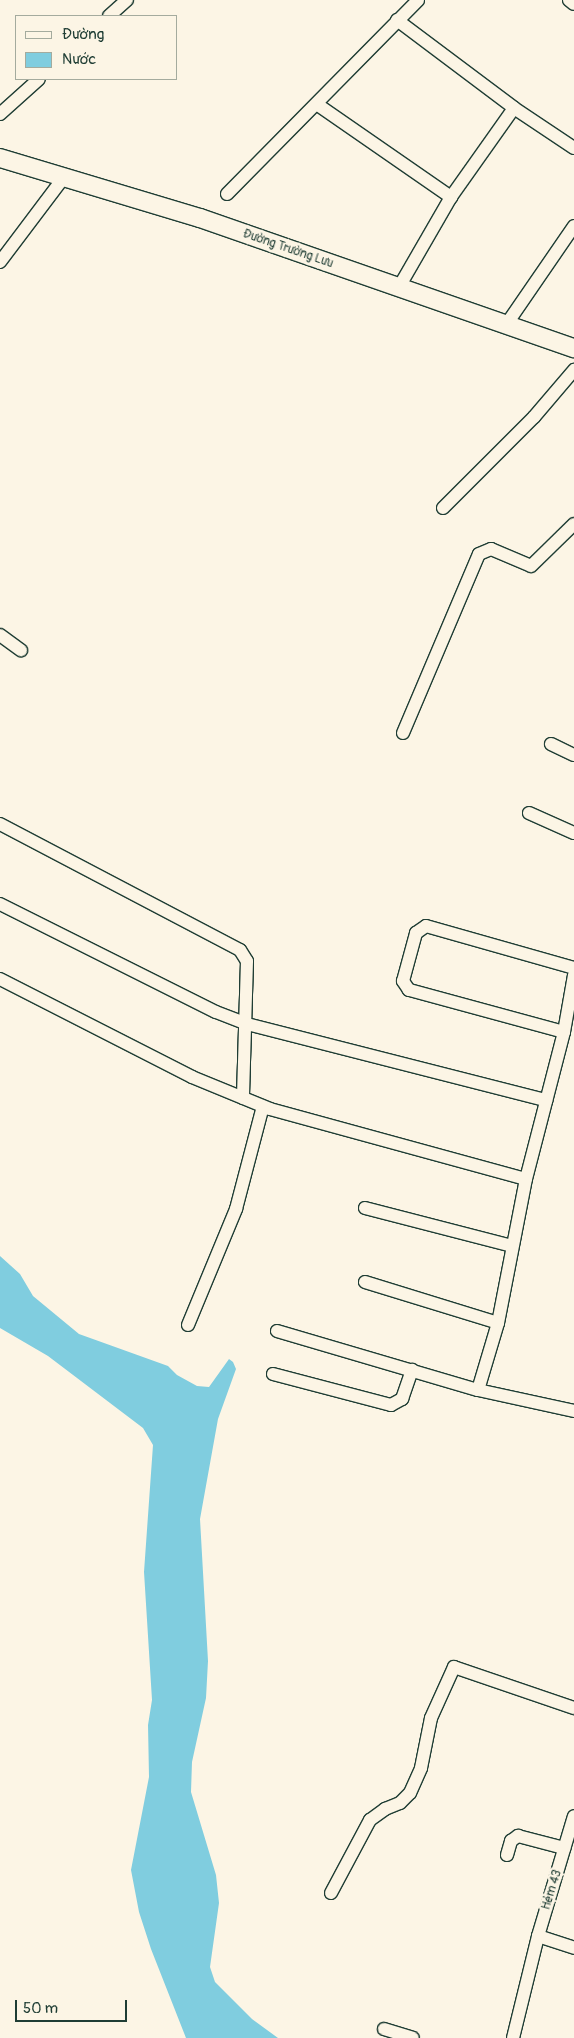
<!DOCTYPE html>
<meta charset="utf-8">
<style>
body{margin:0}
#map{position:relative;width:574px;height:2038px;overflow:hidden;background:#fcf5e5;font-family:Pangolin,sans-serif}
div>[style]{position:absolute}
.water>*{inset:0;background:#80cddf}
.roads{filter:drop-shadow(1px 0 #1f3d34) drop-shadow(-1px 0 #1f3d34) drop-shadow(0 1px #1f3d34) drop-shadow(0 -1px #1f3d34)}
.street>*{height:12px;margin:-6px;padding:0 6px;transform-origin:6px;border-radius:6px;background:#fcf5e5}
.secondary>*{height:18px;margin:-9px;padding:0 9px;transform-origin:9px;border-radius:9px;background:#fcf5e5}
span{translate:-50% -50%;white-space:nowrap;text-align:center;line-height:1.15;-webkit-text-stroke:5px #fcf5e5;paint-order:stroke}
.street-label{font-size:12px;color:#1f3d34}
.legend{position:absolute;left:15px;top:15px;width:162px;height:65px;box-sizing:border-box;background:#fcf5e5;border:1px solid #a4ab9e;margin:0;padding:6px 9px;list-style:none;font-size:15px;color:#1f3d34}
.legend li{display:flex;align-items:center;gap:10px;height:25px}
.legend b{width:25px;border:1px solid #a4ab9e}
.scale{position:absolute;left:15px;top:2000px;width:112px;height:22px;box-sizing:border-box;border:2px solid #1f3d34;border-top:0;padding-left:6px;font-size:15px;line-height:18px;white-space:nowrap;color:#1f3d34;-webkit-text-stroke:4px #fcf5e5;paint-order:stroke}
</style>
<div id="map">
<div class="water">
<div style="clip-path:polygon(0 1256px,20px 1274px,33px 1296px,79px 1334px,168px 1366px,177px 1375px,197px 1386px,209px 1387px,229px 1359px,233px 1362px,236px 1369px,218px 1419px,200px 1519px,208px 1661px,206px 1698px,192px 1762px,191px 1792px,216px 1875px,219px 1903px,210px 1967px,215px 1982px,252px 2019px,278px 2038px,186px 2038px,151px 1949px,139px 1912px,131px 1870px,149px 1777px,148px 1725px,152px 1700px,144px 1572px,153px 1445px,143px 1428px,48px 1356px,0 1328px)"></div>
</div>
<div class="roads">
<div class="street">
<div style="left:569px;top:0;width:6px;rotate:39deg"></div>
<div style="left:109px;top:16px;width:24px;rotate:-42deg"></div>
<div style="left:397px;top:20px;width:146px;rotate:36.9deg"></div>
<div style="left:514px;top:108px;width:72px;rotate:33.7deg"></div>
<div style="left:318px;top:105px;width:162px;rotate:34.7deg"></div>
<div style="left:0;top:114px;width:52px;rotate:-41.9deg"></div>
<div style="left:227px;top:194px;width:272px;rotate:-45.4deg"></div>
<div style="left:0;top:262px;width:106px;rotate:-53deg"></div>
<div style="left:399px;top:287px;width:104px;rotate:-60deg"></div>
<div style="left:451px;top:197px;width:109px;rotate:-54.7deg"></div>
<div style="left:506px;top:325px;width:120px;rotate:-55.5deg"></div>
<div style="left:443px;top:508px;width:129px;rotate:-45deg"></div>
<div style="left:534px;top:417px;width:62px;rotate:-49.6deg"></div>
<div style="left:0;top:635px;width:26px;rotate:36deg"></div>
<div style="left:403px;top:733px;width:194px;rotate:-67deg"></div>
<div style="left:479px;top:554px;width:13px;rotate:-23deg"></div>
<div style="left:491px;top:549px;width:43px;rotate:23deg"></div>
<div style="left:531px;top:566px;width:60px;rotate:-44.3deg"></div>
<div style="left:551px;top:744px;width:25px;rotate:26deg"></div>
<div style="left:529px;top:813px;width:49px;rotate:24deg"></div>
<div style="left:0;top:824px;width:271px;rotate:27.7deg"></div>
<div style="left:240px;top:950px;width:13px;rotate:58deg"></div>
<div style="left:247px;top:961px;width:137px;rotate:91.7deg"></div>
<div style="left:0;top:904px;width:241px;rotate:26.6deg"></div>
<div style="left:216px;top:1012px;width:33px;rotate:21deg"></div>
<div style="left:247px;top:1024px;width:309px;rotate:14.3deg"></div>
<div style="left:0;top:979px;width:216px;rotate:27deg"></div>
<div style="left:192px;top:1077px;width:84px;rotate:22.3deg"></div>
<div style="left:270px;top:1109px;width:265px;rotate:15.3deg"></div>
<div style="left:564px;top:1032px;width:161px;rotate:-164.8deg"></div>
<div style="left:409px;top:990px;width:11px;rotate:-124deg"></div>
<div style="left:403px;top:981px;width:50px;rotate:-74.8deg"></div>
<div style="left:416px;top:933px;width:12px;rotate:-35deg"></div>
<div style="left:426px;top:926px;width:154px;rotate:15.8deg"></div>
<div style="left:365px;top:1208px;width:152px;rotate:14.5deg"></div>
<div style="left:365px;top:1282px;width:139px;rotate:17.1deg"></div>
<div style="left:188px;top:1325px;width:126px;rotate:-67.5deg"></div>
<div style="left:236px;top:1209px;width:106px;rotate:-75.3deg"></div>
<div style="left:277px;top:1331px;width:209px;rotate:16.4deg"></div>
<div style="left:478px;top:1390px;width:98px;rotate:12.3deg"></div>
<div style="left:273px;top:1374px;width:122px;rotate:14.7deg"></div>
<div style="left:391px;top:1405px;width:13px;rotate:-29deg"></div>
<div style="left:402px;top:1399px;width:31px;rotate:-71deg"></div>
<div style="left:478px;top:1390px;width:70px;rotate:-73.4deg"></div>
<div style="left:498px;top:1323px;width:147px;rotate:-79deg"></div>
<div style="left:526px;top:1179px;width:152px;rotate:-75.5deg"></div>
<div style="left:564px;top:1032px;width:58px;rotate:-80deg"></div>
<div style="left:507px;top:1855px;width:15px;rotate:-74deg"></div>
<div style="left:511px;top:1841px;width:9px;rotate:-36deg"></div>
<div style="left:518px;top:1836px;width:48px;rotate:14.6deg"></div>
<div style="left:331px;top:1893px;width:83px;rotate:-61.9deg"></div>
<div style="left:370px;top:1820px;width:19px;rotate:-36deg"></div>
<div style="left:385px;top:1809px;width:16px;rotate:-22deg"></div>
<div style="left:400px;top:1803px;width:14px;rotate:-45deg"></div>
<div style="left:410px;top:1793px;width:27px;rotate:-66deg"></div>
<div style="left:421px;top:1768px;width:51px;rotate:-78.7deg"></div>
<div style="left:431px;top:1718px;width:56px;rotate:-65.7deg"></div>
<div style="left:454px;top:1667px;width:127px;rotate:18.9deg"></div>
<div style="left:538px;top:1936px;width:38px;rotate:18deg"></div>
<div style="left:384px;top:2029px;width:30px;rotate:17deg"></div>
<div style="left:513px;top:2038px;width:105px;rotate:-76.2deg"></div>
<div style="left:538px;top:1936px;width:125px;rotate:-73.3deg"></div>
</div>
<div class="secondary">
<div style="left:0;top:158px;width:209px;rotate:16.7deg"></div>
<div style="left:200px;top:218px;width:396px;rotate:19.2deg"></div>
</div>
</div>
<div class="street-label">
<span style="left:288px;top:249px;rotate:19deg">Đường Trường Lưu</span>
<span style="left:552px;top:1890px;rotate:-73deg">Hẻm 43</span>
</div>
<ul class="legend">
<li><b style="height:6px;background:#fcf5e5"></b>Đường</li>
<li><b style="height:14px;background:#80cddf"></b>Nước</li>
</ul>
<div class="scale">50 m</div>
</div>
